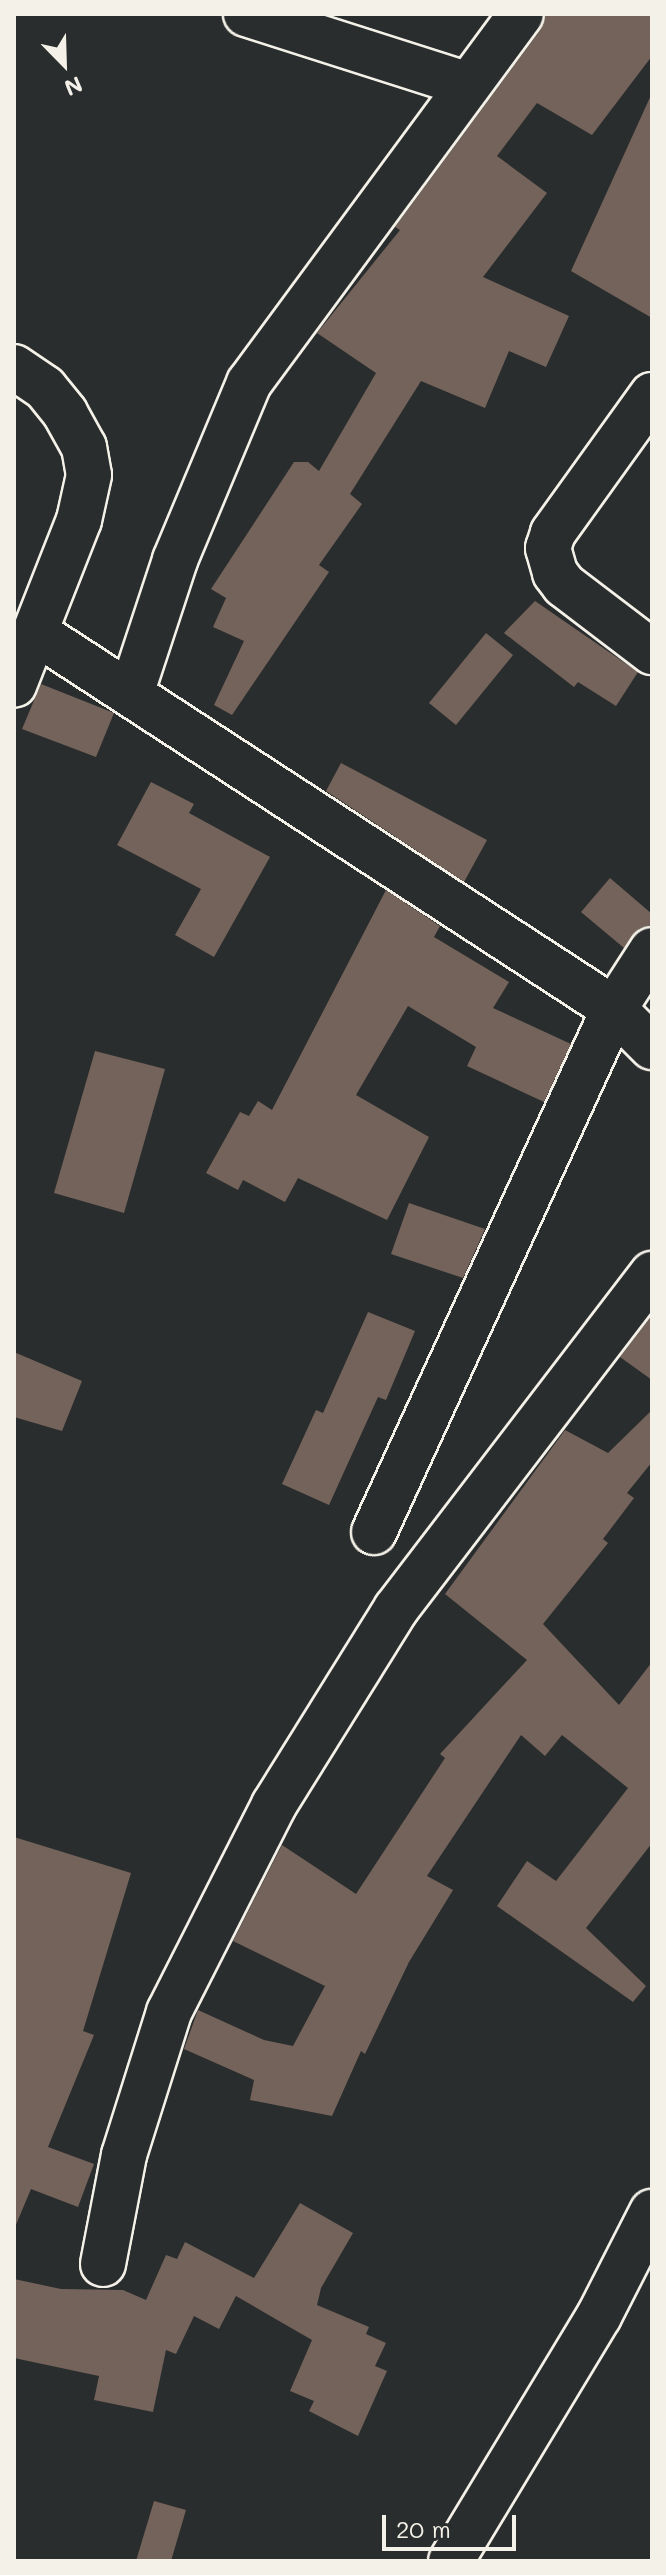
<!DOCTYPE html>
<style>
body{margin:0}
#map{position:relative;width:666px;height:2575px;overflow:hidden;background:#2a2d2e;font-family:Mali,sans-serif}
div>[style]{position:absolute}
.building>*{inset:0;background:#74635a}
.roads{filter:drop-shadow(2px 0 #f4f1e8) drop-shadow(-2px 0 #f4f1e8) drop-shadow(0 2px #f4f1e8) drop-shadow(0 -2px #f4f1e8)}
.minor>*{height:44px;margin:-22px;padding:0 22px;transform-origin:22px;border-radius:22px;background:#2a2d2e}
span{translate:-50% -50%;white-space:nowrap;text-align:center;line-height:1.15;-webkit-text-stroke:8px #2a2d2e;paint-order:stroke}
.frame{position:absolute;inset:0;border:16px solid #f4f1e8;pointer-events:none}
.north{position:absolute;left:24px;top:24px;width:80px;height:80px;-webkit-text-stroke:6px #2a2d2e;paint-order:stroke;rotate:157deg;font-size:22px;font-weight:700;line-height:32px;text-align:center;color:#f4f1e8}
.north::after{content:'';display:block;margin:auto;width:28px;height:36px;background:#f4f1e8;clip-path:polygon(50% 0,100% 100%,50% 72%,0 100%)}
.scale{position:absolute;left:382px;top:2515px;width:134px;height:36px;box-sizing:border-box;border:4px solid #f4f1e8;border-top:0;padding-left:10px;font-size:24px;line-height:28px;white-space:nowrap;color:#f4f1e8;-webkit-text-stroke:6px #2a2d2e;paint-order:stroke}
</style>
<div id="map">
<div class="building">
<div style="clip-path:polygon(546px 14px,652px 14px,652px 56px,592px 135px,537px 103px,497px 156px,547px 193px,483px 277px,569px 316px,546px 367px,509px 351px,485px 408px,421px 381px,350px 494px,362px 504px,319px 565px,329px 572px,232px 715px,214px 705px,244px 641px,213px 627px,226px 598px,211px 589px,294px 462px,308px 462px,319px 471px,376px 373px,317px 333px,400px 230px,395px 227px,541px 29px)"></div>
<div style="clip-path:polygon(652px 93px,652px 318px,571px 271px)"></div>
<div style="clip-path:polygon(535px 601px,638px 672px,616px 706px,578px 682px,574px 687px,504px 633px)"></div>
<div style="clip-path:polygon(486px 633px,513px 655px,456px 725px,429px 703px)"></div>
<div style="clip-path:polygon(41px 684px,114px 713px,96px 757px,22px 729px)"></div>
<div style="clip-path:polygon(341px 763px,487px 840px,464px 882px,326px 791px)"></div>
<div style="clip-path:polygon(151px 782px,194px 804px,189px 813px,270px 857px,214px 957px,175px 935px,201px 889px,117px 845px)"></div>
<div style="clip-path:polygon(610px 878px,652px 914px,652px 925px,640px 928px,624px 948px,581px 912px)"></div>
<div style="clip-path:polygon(386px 890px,440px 926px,434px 937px,509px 982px,493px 1008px,571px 1044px,544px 1102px,467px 1066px,476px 1047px,408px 1006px,356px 1095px,429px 1137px,387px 1220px,298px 1178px,285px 1202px,243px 1180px,238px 1190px,206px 1173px,240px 1112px,249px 1116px,258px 1101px,272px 1110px)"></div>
<div style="clip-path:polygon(95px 1051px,165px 1069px,124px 1213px,54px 1193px)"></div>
<div style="clip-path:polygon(409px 1203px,485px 1229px,463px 1278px,391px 1254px)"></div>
<div style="clip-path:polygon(368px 1312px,415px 1331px,386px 1400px,378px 1397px,329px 1505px,282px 1484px,316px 1410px,323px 1413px)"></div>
<div style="clip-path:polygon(652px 1315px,652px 1380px,620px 1357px)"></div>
<div style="clip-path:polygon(14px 1352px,82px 1381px,62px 1431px,14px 1417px)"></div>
<div style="clip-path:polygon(652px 1410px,652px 1462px,627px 1493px,634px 1498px,603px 1539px,608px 1543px,543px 1624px,619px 1705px,652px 1662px,652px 1843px,586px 1928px,646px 1986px,633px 2002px,497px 1906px,527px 1861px,556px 1881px,628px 1788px,562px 1735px,545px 1756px,521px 1735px,427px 1876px,453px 1890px,409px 1962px,365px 2054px,361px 2051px,332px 2116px,250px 2100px,254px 2080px,184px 2049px,198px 2010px,264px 2040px,293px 2046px,325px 1986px,233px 1941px,282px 1845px,356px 1894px,445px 1758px,440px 1754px,527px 1660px,445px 1594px,565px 1430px,608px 1453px)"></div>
<div style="clip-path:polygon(14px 1837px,131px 1873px,83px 2031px,94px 2035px,48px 2147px,94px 2164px,78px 2207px,31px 2189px,15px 2227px)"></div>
<div style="clip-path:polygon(300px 2203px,353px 2233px,321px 2288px,317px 2305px,369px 2327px,366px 2334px,386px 2343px,375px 2366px,387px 2371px,358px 2436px,309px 2411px,314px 2401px,290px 2391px,312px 2340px,236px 2296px,219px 2329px,194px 2316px,176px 2354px,166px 2350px,153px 2412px,94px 2400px,99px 2376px,14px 2358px,14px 2279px,61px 2289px,123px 2290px,146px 2300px,166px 2255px,177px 2259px,185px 2242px,254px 2278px)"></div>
<div style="clip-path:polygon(154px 2501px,186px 2510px,171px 2561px,136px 2561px)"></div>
</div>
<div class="roads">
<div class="minor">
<div style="left:246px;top:14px;width:233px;rotate:17.7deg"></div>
<div style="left:14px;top:367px;width:37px;rotate:34deg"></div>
<div style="left:45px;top:388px;width:32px;rotate:51deg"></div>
<div style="left:65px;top:413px;width:39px;rotate:61deg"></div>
<div style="left:84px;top:447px;width:28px;rotate:80deg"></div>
<div style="left:89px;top:475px;width:46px;rotate:102.5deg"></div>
<div style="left:79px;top:520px;width:177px;rotate:111.5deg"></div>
<div style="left:652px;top:395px;width:170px;rotate:125.7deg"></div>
<div style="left:553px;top:533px;width:16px;rotate:108deg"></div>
<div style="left:548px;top:548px;width:26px;rotate:74deg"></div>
<div style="left:555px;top:573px;width:15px;rotate:53deg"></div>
<div style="left:564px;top:585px;width:111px;rotate:37.3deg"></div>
<div style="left:35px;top:632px;width:691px;rotate:33.07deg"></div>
<div style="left:614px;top:1009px;width:54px;rotate:45deg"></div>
<div style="left:132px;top:691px;width:138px;rotate:-71.8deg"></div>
<div style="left:175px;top:560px;width:192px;rotate:-67.3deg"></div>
<div style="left:249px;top:383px;width:458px;rotate:-53.6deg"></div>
<div style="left:374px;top:1532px;width:575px;rotate:-65.35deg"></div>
<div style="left:614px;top:1009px;width:70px;rotate:-57.2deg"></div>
<div style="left:103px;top:2264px;width:111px;rotate:-79.1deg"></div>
<div style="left:124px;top:2155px;width:150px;rotate:-72.5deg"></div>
<div style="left:169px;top:2012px;width:232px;rotate:-63.1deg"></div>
<div style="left:274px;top:1805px;width:231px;rotate:-58.1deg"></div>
<div style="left:396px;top:1609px;width:422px;rotate:-52.6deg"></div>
<div style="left:451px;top:2561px;width:286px;rotate:-58.9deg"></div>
<div style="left:599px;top:2316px;width:117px;rotate:-63deg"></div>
</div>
</div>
<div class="frame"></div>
<div class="north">N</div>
<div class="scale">20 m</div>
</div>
